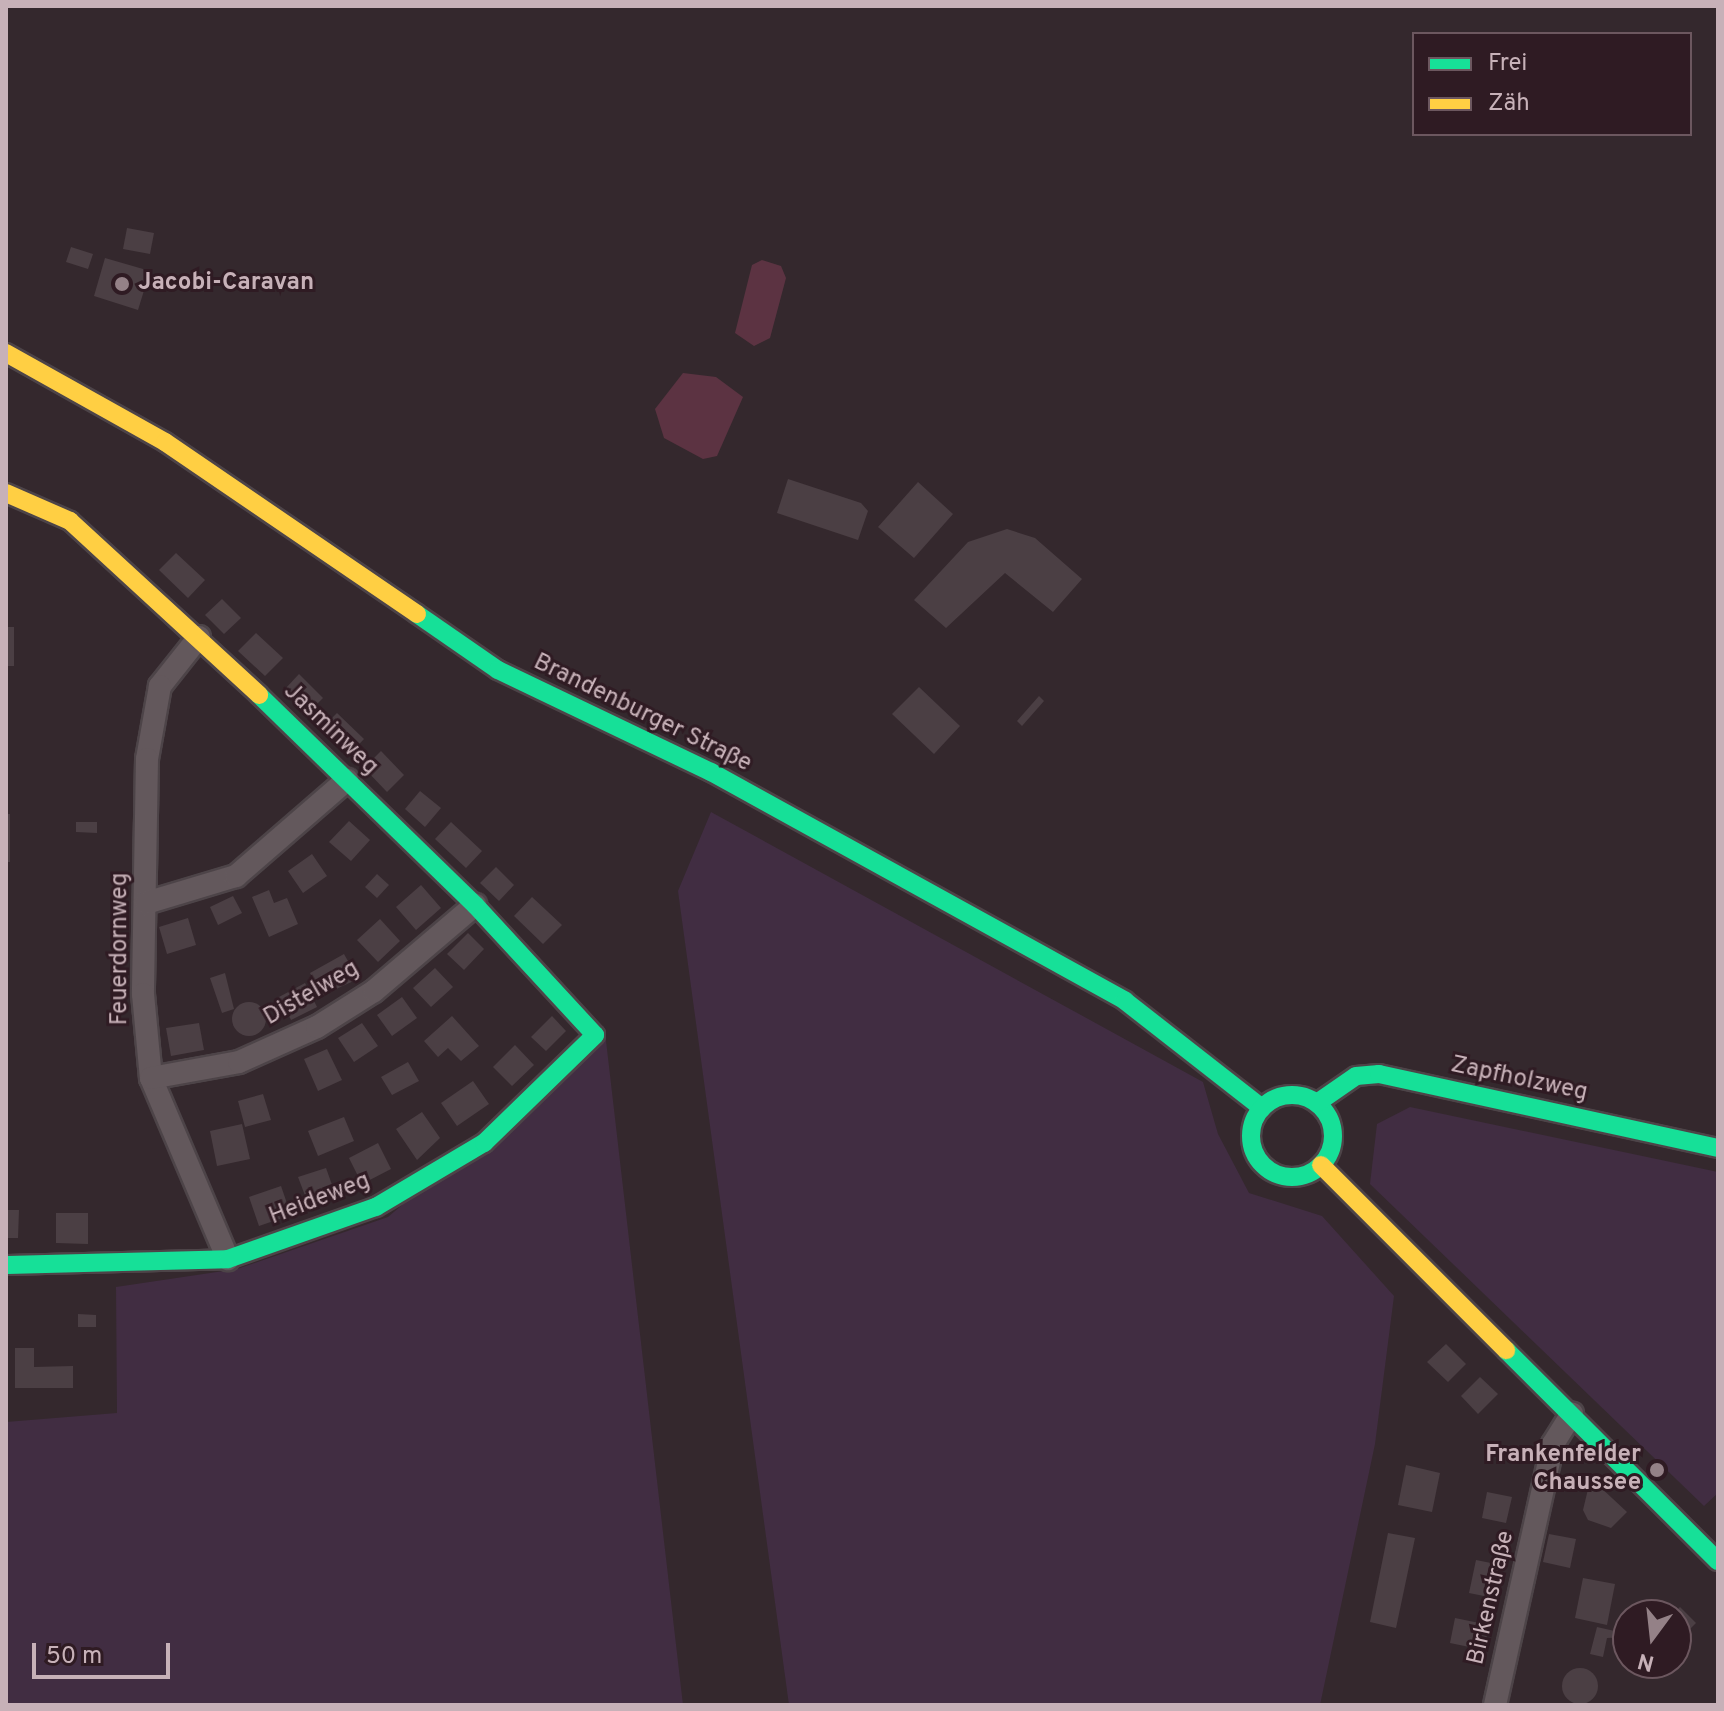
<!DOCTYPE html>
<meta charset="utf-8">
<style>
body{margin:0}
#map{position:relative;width:1724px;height:1711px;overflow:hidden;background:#34282d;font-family:Overpass,sans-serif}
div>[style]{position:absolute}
.green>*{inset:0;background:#412d42}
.water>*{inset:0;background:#5c3342}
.building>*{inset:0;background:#4b3f44}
.round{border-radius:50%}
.roads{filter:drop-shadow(2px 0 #4d4448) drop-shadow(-2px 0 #4d4448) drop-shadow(0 2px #4d4448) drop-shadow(0 -2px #4d4448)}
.street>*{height:22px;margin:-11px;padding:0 11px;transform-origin:11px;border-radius:11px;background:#63585c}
.fast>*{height:18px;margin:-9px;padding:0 9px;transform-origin:9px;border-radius:9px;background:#16e098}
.fast>.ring{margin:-9px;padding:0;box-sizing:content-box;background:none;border:18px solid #16e098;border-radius:50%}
.slow>*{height:18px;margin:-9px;padding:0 9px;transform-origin:9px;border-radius:9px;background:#ffcf43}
.dots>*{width:22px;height:22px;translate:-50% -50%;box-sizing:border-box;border:4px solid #2f1b23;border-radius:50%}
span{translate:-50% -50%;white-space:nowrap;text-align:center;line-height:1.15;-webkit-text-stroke:6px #2f1b23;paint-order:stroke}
.poi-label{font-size:24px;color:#c7b1b8;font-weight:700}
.left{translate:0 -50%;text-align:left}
.right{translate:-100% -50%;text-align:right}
.street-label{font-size:24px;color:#c7b1b8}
.frame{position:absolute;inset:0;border:8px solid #c7b1b8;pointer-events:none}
.legend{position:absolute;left:1412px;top:32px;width:280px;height:104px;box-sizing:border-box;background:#2f1b23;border:2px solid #6c575f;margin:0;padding:10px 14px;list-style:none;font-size:24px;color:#c7b1b8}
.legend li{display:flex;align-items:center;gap:16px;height:40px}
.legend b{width:40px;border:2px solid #6c575f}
.north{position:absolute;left:1612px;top:1599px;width:80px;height:80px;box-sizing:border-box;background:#2f1b23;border:2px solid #6c575f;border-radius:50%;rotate:195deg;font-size:22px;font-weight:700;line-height:32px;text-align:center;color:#c7b1b8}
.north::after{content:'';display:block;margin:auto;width:28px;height:36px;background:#948187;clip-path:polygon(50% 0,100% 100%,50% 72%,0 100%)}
.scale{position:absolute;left:32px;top:1643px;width:138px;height:36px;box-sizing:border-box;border:4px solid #c7b1b8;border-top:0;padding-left:10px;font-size:24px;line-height:28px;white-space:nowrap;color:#c7b1b8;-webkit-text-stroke:6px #2f1b23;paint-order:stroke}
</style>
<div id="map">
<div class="green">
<div style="clip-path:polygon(711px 812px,1203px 1082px,1218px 1134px,1249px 1193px,1322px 1216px,1394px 1296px,1375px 1444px,1320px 1705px,789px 1705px,678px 891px)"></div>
<div style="clip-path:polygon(605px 1032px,683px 1705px,6px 1705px,6px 1422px,117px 1413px,116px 1287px,237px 1269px,388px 1217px)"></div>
<div style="clip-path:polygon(1410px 1107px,1718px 1172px,1718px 1493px,1704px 1506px,1370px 1184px,1377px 1124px)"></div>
</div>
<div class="water">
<div style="clip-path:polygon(762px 260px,781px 266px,786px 278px,770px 338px,754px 346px,735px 333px,752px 265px)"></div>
<div style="clip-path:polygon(683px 373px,716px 377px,743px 397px,717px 456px,703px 459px,664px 438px,655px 409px)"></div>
</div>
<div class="building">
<div style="clip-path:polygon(127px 228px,154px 233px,150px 254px,123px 249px)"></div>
<div style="clip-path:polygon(71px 247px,93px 254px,88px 269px,66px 262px)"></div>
<div style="clip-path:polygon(105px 258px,150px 271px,138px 310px,94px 296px)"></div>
<div style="clip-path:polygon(788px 479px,861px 503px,868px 511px,858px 540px,777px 513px)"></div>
<div style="clip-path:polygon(918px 482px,953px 514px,914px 558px,878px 527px)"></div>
<div style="clip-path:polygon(1007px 529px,1035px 538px,1082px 579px,1053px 612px,1005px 573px,946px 628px,914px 600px,968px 542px)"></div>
<div style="clip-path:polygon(176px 553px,205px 580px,188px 598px,159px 570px)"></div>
<div style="clip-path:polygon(222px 599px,241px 618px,224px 634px,205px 615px)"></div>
<div style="clip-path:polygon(6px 627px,14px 627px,14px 666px,6px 666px)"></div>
<div style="clip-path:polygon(256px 633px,283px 658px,265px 676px,238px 651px)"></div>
<div style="clip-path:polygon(299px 674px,323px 698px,309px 712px,285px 689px)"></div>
<div style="clip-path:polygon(919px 687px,960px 726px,934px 754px,892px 714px)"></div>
<div style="clip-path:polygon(1039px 696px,1044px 701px,1022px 726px,1017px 721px)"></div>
<div style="clip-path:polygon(337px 713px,364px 739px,349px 755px,322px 728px)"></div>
<div style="clip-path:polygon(381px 751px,404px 775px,387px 792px,364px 768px)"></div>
<div style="clip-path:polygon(420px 791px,441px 808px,425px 827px,405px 809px)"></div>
<div style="clip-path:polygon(6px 814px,10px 814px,10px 862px,6px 862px)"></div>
<div style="clip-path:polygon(349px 821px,370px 840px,351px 861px,329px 842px)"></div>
<div style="clip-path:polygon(76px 822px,97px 822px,97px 833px,76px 832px)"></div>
<div style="clip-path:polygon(451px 822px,482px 851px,466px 868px,435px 839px)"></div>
<div style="clip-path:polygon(312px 854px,327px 876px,303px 893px,288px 871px)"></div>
<div style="clip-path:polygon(496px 867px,514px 885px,499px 901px,480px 883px)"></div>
<div style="clip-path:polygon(377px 874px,389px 885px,377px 898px,365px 887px)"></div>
<div style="clip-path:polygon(421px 885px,441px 908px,416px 930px,396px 907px)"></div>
<div style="clip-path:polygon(269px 890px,274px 903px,287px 898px,298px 924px,269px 937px,252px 897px)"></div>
<div style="clip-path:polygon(233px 896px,242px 913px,218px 925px,210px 907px)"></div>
<div style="clip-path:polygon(532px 897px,562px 925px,543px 944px,514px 916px)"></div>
<div style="clip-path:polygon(188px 918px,196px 945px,167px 954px,159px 927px)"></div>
<div style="clip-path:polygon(380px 919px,400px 941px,378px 962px,357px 940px)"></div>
<div style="clip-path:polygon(468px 933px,484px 949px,464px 970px,447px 954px)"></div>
<div style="clip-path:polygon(344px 954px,358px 979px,323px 995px,310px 973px)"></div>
<div style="clip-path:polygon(435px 968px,453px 987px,431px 1007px,413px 988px)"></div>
<div style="clip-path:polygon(225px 973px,234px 1009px,222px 1013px,210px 978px)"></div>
<div style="clip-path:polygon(305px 983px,317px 1007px,291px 1020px,279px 997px)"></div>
<div style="clip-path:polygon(402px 997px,417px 1018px,392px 1036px,377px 1015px)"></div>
<div class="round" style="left:232px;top:1002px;width:34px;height:34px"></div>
<div style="clip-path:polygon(452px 1016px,479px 1046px,461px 1061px,448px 1048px,438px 1057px,424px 1041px)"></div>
<div style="clip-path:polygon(552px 1016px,566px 1031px,546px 1051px,531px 1037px)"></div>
<div style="clip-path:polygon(199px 1023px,204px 1050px,171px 1056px,166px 1028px)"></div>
<div style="clip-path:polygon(362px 1023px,378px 1046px,354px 1062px,338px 1038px)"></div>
<div style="clip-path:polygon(515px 1045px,534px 1065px,512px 1086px,493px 1067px)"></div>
<div style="clip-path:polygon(327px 1049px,342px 1080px,318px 1091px,304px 1059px)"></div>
<div style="clip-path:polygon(408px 1062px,419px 1081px,392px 1095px,381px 1077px)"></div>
<div style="clip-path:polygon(473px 1081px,489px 1104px,457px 1126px,441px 1103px)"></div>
<div style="clip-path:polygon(263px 1094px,271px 1120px,245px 1127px,238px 1101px)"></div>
<div style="clip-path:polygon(422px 1112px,440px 1138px,417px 1160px,396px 1129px)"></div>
<div style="clip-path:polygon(344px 1117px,354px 1141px,318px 1156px,308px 1131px)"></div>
<div style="clip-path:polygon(242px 1124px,250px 1159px,217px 1166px,210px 1131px)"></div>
<div style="clip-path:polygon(378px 1143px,391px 1169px,362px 1184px,349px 1158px)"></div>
<div style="clip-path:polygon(326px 1168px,336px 1196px,309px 1206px,298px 1177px)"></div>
<div style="clip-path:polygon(281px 1186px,291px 1215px,259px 1226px,249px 1197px)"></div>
<div style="clip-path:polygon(6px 1210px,19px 1210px,18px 1238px,6px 1238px)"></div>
<div style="clip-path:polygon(56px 1213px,88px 1213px,88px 1244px,56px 1243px)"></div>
<div style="clip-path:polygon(78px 1314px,96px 1315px,96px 1327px,78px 1327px)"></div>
<div style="clip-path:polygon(1446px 1344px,1466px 1364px,1448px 1382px,1427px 1362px)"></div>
<div style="clip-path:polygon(15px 1348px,34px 1348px,34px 1367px,73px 1366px,73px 1388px,15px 1388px)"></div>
<div style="clip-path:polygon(1480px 1377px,1498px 1394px,1478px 1414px,1461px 1396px)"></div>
<div style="clip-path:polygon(1406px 1465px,1440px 1473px,1432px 1512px,1398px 1505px)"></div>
<div style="clip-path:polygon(1589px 1485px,1598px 1485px,1627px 1512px,1611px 1528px,1588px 1520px,1583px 1510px)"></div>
<div style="clip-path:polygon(1487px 1492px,1512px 1497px,1506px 1523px,1482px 1518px)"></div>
<div style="clip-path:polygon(1388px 1533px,1415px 1538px,1396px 1628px,1370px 1622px)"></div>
<div style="clip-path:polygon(1549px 1534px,1576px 1539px,1570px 1568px,1543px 1562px)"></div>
<div style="clip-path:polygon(1476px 1560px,1501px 1565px,1494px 1598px,1469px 1593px)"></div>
<div style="clip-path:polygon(1583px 1578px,1615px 1584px,1607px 1625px,1575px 1618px)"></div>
<div style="clip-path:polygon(1680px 1607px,1696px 1623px,1676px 1643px,1672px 1615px)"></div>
<div style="clip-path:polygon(1455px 1618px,1489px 1625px,1484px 1650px,1450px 1643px)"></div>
<div style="clip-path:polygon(1597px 1627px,1628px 1634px,1628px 1637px,1607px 1638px,1603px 1657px,1590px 1654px)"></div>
<div class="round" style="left:1562px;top:1668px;width:36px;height:36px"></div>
</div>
<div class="roads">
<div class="street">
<div style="left:199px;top:637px;width:63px;rotate:128.5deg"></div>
<div style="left:160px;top:686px;width:74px;rotate:100.1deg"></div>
<div style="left:147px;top:759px;width:235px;rotate:91deg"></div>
<div style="left:143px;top:994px;width:84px;rotate:84.6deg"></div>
<div style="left:151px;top:1078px;width:197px;rotate:67deg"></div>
<div style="left:146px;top:903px;width:94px;rotate:-16.7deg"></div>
<div style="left:236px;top:876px;width:147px;rotate:-40.9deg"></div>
<div style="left:151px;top:1078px;width:89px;rotate:-10.3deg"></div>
<div style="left:239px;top:1062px;width:85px;rotate:-24.2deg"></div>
<div style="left:317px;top:1027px;width:67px;rotate:-32.3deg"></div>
<div style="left:374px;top:991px;width:133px;rotate:-40.4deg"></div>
<div style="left:1495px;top:1705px;width:267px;rotate:-77.5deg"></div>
<div style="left:1553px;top:1444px;width:36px;rotate:-58deg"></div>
</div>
<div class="fast">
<div style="left:417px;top:614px;width:98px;rotate:34.7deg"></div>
<div style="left:498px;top:670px;width:236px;rotate:25.6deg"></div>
<div style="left:711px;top:772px;width:473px;rotate:28.9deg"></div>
<div style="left:1125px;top:1001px;width:174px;rotate:38deg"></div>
<div class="ring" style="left:1251px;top:1095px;width:64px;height:64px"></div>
<div style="left:1317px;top:1103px;width:47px;rotate:-34.7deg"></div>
<div style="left:1356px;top:1076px;width:23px;rotate:-5deg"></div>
<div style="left:1379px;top:1074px;width:347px;rotate:12.3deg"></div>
<div style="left:6px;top:1265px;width:222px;rotate:-1.5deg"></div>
<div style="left:228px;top:1259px;width:157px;rotate:-19.4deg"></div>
<div style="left:376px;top:1207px;width:126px;rotate:-30.7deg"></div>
<div style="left:484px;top:1143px;width:155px;rotate:-44.2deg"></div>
<div style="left:595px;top:1035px;width:177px;rotate:-132.7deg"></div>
<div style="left:475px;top:905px;width:301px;rotate:-135.8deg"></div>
<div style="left:1506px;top:1350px;width:299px;rotate:44.9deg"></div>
</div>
<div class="slow">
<div style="left:6px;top:353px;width:182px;rotate:29.2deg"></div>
<div style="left:165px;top:442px;width:305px;rotate:34.3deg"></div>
<div style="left:6px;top:493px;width:70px;rotate:23.6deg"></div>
<div style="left:70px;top:521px;width:257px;rotate:42.6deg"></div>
<div style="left:1321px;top:1165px;width:262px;rotate:45deg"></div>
</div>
</div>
<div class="dots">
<div style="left:122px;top:284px;background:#948187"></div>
<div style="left:1657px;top:1470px;background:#948187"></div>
</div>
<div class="poi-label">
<span class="left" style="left:138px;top:284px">Jacobi-Caravan</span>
<span class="right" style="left:1641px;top:1470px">Frankenfelder<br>Chaussee</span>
</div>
<div class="street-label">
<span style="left:642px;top:714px;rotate:26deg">Brandenburger Straße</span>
<span style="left:330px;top:730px;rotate:44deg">Jasminweg</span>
<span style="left:121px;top:949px;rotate:-90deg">Feuerdornweg</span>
<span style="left:312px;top:994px;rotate:-30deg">Distelweg</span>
<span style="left:1519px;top:1080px;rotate:12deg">Zapfholzweg</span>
<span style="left:320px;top:1200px;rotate:-21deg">Heideweg</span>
<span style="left:1492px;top:1598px;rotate:-77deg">Birkenstraße</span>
</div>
<div class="frame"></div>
<ul class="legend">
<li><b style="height:10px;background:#16e098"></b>Frei</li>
<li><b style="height:10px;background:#ffcf43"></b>Zäh</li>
</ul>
<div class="north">N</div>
<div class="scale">50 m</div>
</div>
